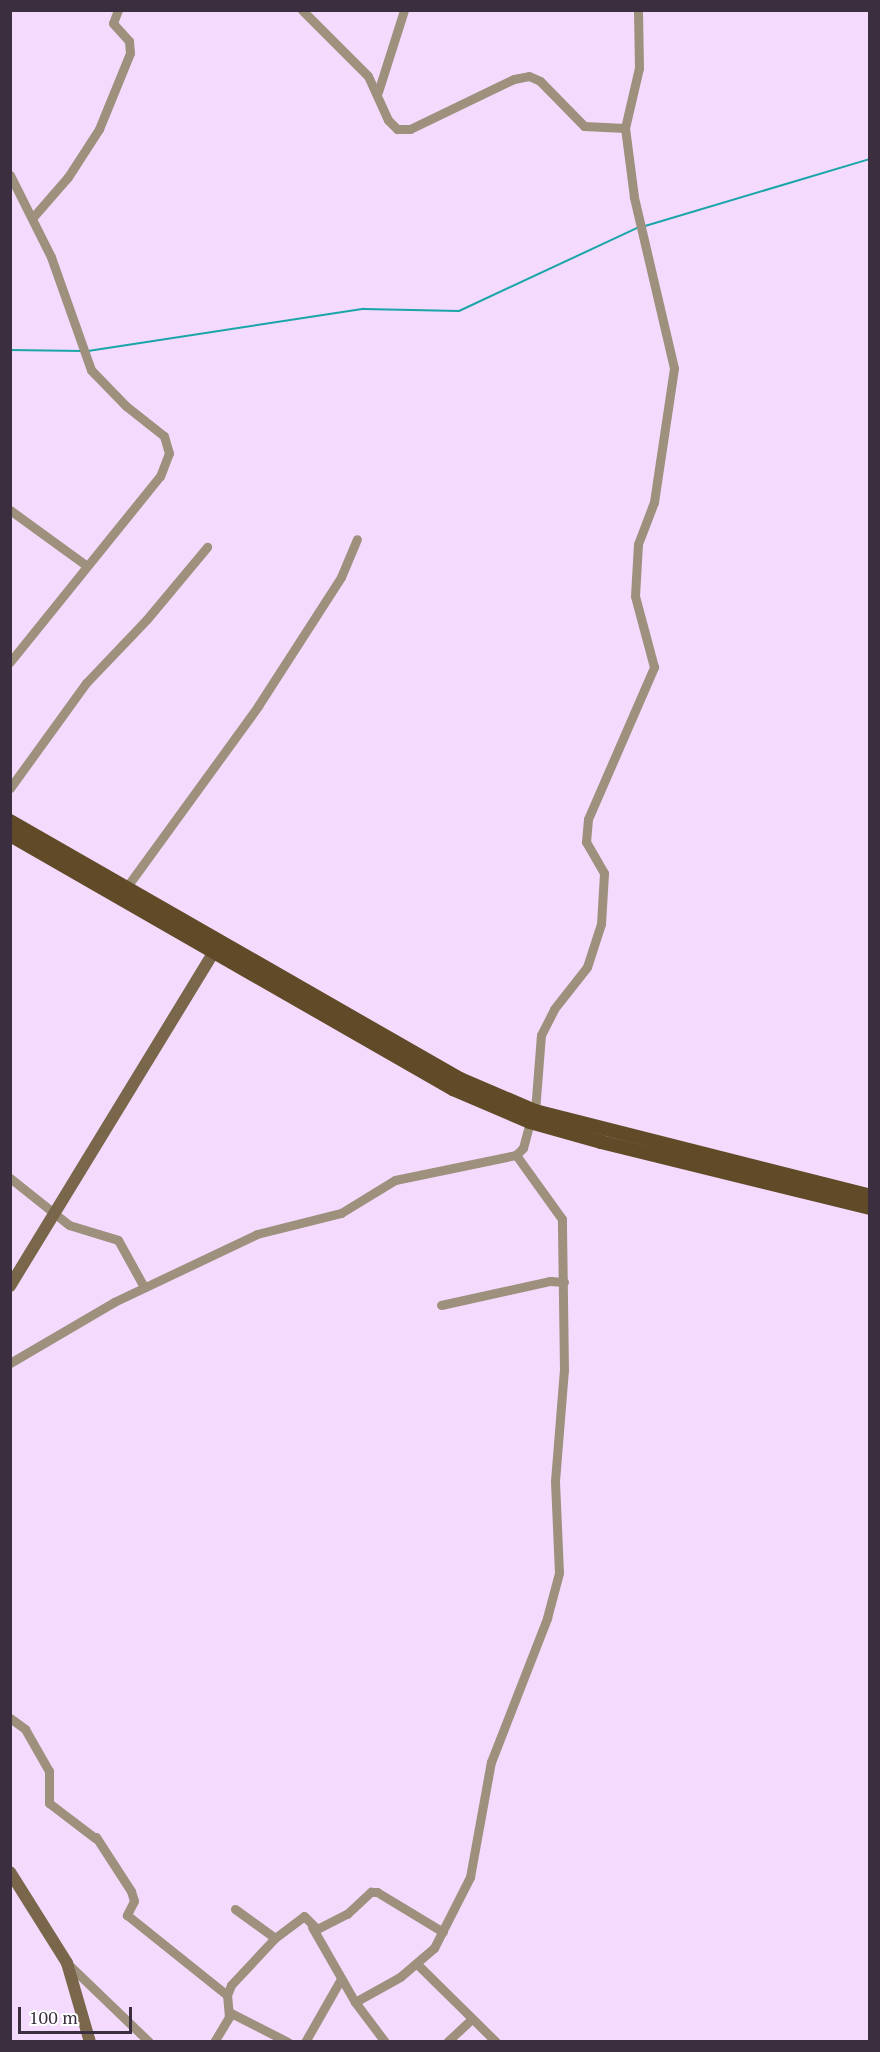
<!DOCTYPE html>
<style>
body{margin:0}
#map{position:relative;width:880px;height:2052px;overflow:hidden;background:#f4dafd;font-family:"PT Serif",serif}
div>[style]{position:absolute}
.stream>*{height:2px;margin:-1px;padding:0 1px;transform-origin:1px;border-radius:1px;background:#1aa6a9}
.minor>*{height:9px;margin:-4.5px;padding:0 4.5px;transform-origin:4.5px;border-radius:4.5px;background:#9d907d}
.secondary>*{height:12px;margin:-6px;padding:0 6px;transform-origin:6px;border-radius:6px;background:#7a674b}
.primary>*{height:14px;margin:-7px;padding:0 7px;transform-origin:7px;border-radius:7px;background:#614a28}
span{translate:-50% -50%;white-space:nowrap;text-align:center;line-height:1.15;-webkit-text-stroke:5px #fff;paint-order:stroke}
.frame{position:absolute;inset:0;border:12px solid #3a2e3f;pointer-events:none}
.scale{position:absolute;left:18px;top:2007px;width:114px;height:27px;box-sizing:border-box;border:3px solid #3a2e3f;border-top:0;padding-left:8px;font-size:18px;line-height:21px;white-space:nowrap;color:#3a2e3f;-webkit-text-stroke:4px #fff;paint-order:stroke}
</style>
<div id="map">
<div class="stream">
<div style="left:645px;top:226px;width:235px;rotate:-16.6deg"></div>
<div style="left:10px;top:350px;width:73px;rotate:0.8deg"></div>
<div style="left:88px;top:351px;width:279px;rotate:-8.7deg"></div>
<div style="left:364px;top:309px;width:95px;rotate:1.2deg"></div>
<div style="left:459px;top:311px;width:199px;rotate:-25deg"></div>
</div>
<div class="minor">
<div style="left:302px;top:10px;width:93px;rotate:45deg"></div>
<div style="left:368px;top:76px;width:48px;rotate:65.6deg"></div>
<div style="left:388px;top:120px;width:13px;rotate:45deg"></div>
<div style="left:397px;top:129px;width:13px"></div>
<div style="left:410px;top:129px;width:115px;rotate:-25.7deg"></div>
<div style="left:514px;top:79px;width:15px;rotate:-11deg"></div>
<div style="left:529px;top:76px;width:12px;rotate:24deg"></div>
<div style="left:540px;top:81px;width:63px;rotate:45.6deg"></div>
<div style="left:584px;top:126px;width:41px;rotate:2.8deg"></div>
<div style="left:378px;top:92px;width:86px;rotate:-72.4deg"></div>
<div style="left:10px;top:175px;width:92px;rotate:63.4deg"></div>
<div style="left:51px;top:257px;width:120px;rotate:70.5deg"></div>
<div style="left:91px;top:370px;width:50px;rotate:45.8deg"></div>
<div style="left:126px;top:406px;width:48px;rotate:38.3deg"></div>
<div style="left:164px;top:436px;width:18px;rotate:74deg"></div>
<div style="left:169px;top:453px;width:25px;rotate:111deg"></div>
<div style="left:160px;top:476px;width:239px;rotate:128.9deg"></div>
<div style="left:34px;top:216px;width:52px;rotate:-48.9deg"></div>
<div style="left:68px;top:177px;width:57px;rotate:-57.1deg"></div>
<div style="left:99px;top:129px;width:82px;rotate:-67.8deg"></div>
<div style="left:130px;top:53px;width:12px;rotate:-95deg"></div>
<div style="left:129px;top:41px;width:24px;rotate:-132deg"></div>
<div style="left:113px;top:23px;width:14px;rotate:-69deg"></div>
<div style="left:10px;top:510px;width:95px;rotate:36deg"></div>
<div style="left:10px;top:788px;width:130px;rotate:-54.1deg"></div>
<div style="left:86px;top:683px;width:88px;rotate:-46.4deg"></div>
<div style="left:147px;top:619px;width:94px;rotate:-50.2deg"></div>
<div style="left:126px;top:888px;width:225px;rotate:-54deg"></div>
<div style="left:258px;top:706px;width:153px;rotate:-57.2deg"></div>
<div style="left:341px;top:577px;width:41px;rotate:-67.2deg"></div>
<div style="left:535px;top:1111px;width:76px;rotate:-85.5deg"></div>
<div style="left:541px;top:1035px;width:29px;rotate:-63deg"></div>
<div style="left:554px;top:1009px;width:53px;rotate:-51.8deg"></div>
<div style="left:587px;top:967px;width:45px;rotate:-72deg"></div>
<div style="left:601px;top:924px;width:51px;rotate:-86.6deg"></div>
<div style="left:604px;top:873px;width:36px;rotate:-120deg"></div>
<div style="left:586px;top:842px;width:23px;rotate:-85deg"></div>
<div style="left:588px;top:819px;width:166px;rotate:-66.5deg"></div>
<div style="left:654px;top:667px;width:73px;rotate:-105deg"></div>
<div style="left:635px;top:596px;width:52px;rotate:-86.7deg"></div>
<div style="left:638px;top:544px;width:45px;rotate:-69.1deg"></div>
<div style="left:654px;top:502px;width:135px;rotate:-81.5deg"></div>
<div style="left:674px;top:368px;width:176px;rotate:-103.2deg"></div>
<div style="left:634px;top:197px;width:70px;rotate:-97.4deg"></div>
<div style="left:625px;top:128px;width:62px;rotate:-76.9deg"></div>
<div style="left:639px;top:68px;width:58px;rotate:-91deg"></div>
<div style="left:10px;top:1178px;width:75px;rotate:38.5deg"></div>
<div style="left:69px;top:1225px;width:51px;rotate:17deg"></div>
<div style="left:118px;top:1240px;width:54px;rotate:61deg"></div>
<div style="left:441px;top:1305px;width:112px;rotate:-12.4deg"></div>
<div style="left:550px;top:1281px;width:14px;rotate:4deg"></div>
<div style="left:10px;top:1363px;width:121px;rotate:-30.4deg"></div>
<div style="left:114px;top:1302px;width:158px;rotate:-25.4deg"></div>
<div style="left:257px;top:1234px;width:87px;rotate:-14deg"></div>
<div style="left:341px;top:1213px;width:63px;rotate:-31.4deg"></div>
<div style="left:395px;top:1180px;width:124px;rotate:-11.7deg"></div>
<div style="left:516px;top:1155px;width:10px;rotate:-45deg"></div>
<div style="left:523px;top:1148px;width:27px;rotate:-75deg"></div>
<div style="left:10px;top:1718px;width:19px;rotate:36deg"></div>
<div style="left:25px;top:1729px;width:48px;rotate:60.3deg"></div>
<div style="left:49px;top:1771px;width:32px;rotate:90deg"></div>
<div style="left:49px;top:1803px;width:58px;rotate:37.3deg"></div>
<div style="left:96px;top:1837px;width:64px;rotate:57.1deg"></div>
<div style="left:131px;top:1891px;width:10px;rotate:73deg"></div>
<div style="left:134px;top:1901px;width:16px;rotate:117deg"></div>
<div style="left:127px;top:1915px;width:128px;rotate:38.7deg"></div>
<div style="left:235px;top:1909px;width:49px;rotate:35.9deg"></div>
<div style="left:312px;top:1927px;width:86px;rotate:60.2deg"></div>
<div style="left:355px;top:2002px;width:50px;rotate:53.1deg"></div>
<div style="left:67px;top:1963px;width:114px;rotate:43.9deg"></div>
<div style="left:417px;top:1964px;width:111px;rotate:44.6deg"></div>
<div style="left:355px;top:2002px;width:51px;rotate:-29.1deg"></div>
<div style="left:400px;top:1977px;width:45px;rotate:-40.5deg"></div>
<div style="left:434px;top:1948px;width:80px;rotate:-63.1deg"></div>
<div style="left:470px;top:1877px;width:117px;rotate:-79.7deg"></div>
<div style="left:491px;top:1762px;width:155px;rotate:-68.7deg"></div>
<div style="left:547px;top:1618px;width:47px;rotate:-75.1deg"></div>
<div style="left:559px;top:1573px;width:92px;rotate:-92.5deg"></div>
<div style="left:555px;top:1481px;width:111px;rotate:-85.4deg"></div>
<div style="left:564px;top:1370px;width:151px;rotate:-90.8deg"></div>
<div style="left:562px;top:1219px;width:79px;rotate:-125.7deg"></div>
<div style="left:229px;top:2012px;width:66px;rotate:27deg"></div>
<div style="left:214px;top:2042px;width:29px;rotate:-59deg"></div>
<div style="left:229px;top:2017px;width:22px;rotate:-95deg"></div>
<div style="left:227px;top:1995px;width:11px;rotate:-68deg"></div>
<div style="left:231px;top:1985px;width:64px;rotate:-46.9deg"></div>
<div style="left:275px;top:1938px;width:36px;rotate:-37deg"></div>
<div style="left:304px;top:1916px;width:18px;rotate:45deg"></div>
<div style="left:317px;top:1929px;width:34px;rotate:-27deg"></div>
<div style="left:347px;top:1914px;width:33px;rotate:-43deg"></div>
<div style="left:371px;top:1892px;width:6px"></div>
<div style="left:377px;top:1892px;width:77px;rotate:31.2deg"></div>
<div style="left:305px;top:2042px;width:73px;rotate:-60.3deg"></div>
<div style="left:447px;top:2042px;width:33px;rotate:-43deg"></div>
</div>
<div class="secondary">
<div style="left:10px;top:1286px;width:401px;rotate:-58.6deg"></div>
<div style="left:10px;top:1872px;width:107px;rotate:57.9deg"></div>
<div style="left:67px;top:1963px;width:82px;rotate:73.8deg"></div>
</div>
<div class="primary">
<div style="left:10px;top:821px;width:519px;rotate:29.83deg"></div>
<div style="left:460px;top:1079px;width:82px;rotate:23.1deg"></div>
<div style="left:535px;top:1111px;width:346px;rotate:14.2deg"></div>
<div style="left:10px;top:835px;width:511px;rotate:29.83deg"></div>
<div style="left:453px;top:1089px;width:84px;rotate:23.2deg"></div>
<div style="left:530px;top:1122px;width:74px;rotate:15.7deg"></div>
<div style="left:601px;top:1142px;width:277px;rotate:13.8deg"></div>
</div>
<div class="frame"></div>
<div class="scale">100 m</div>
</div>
